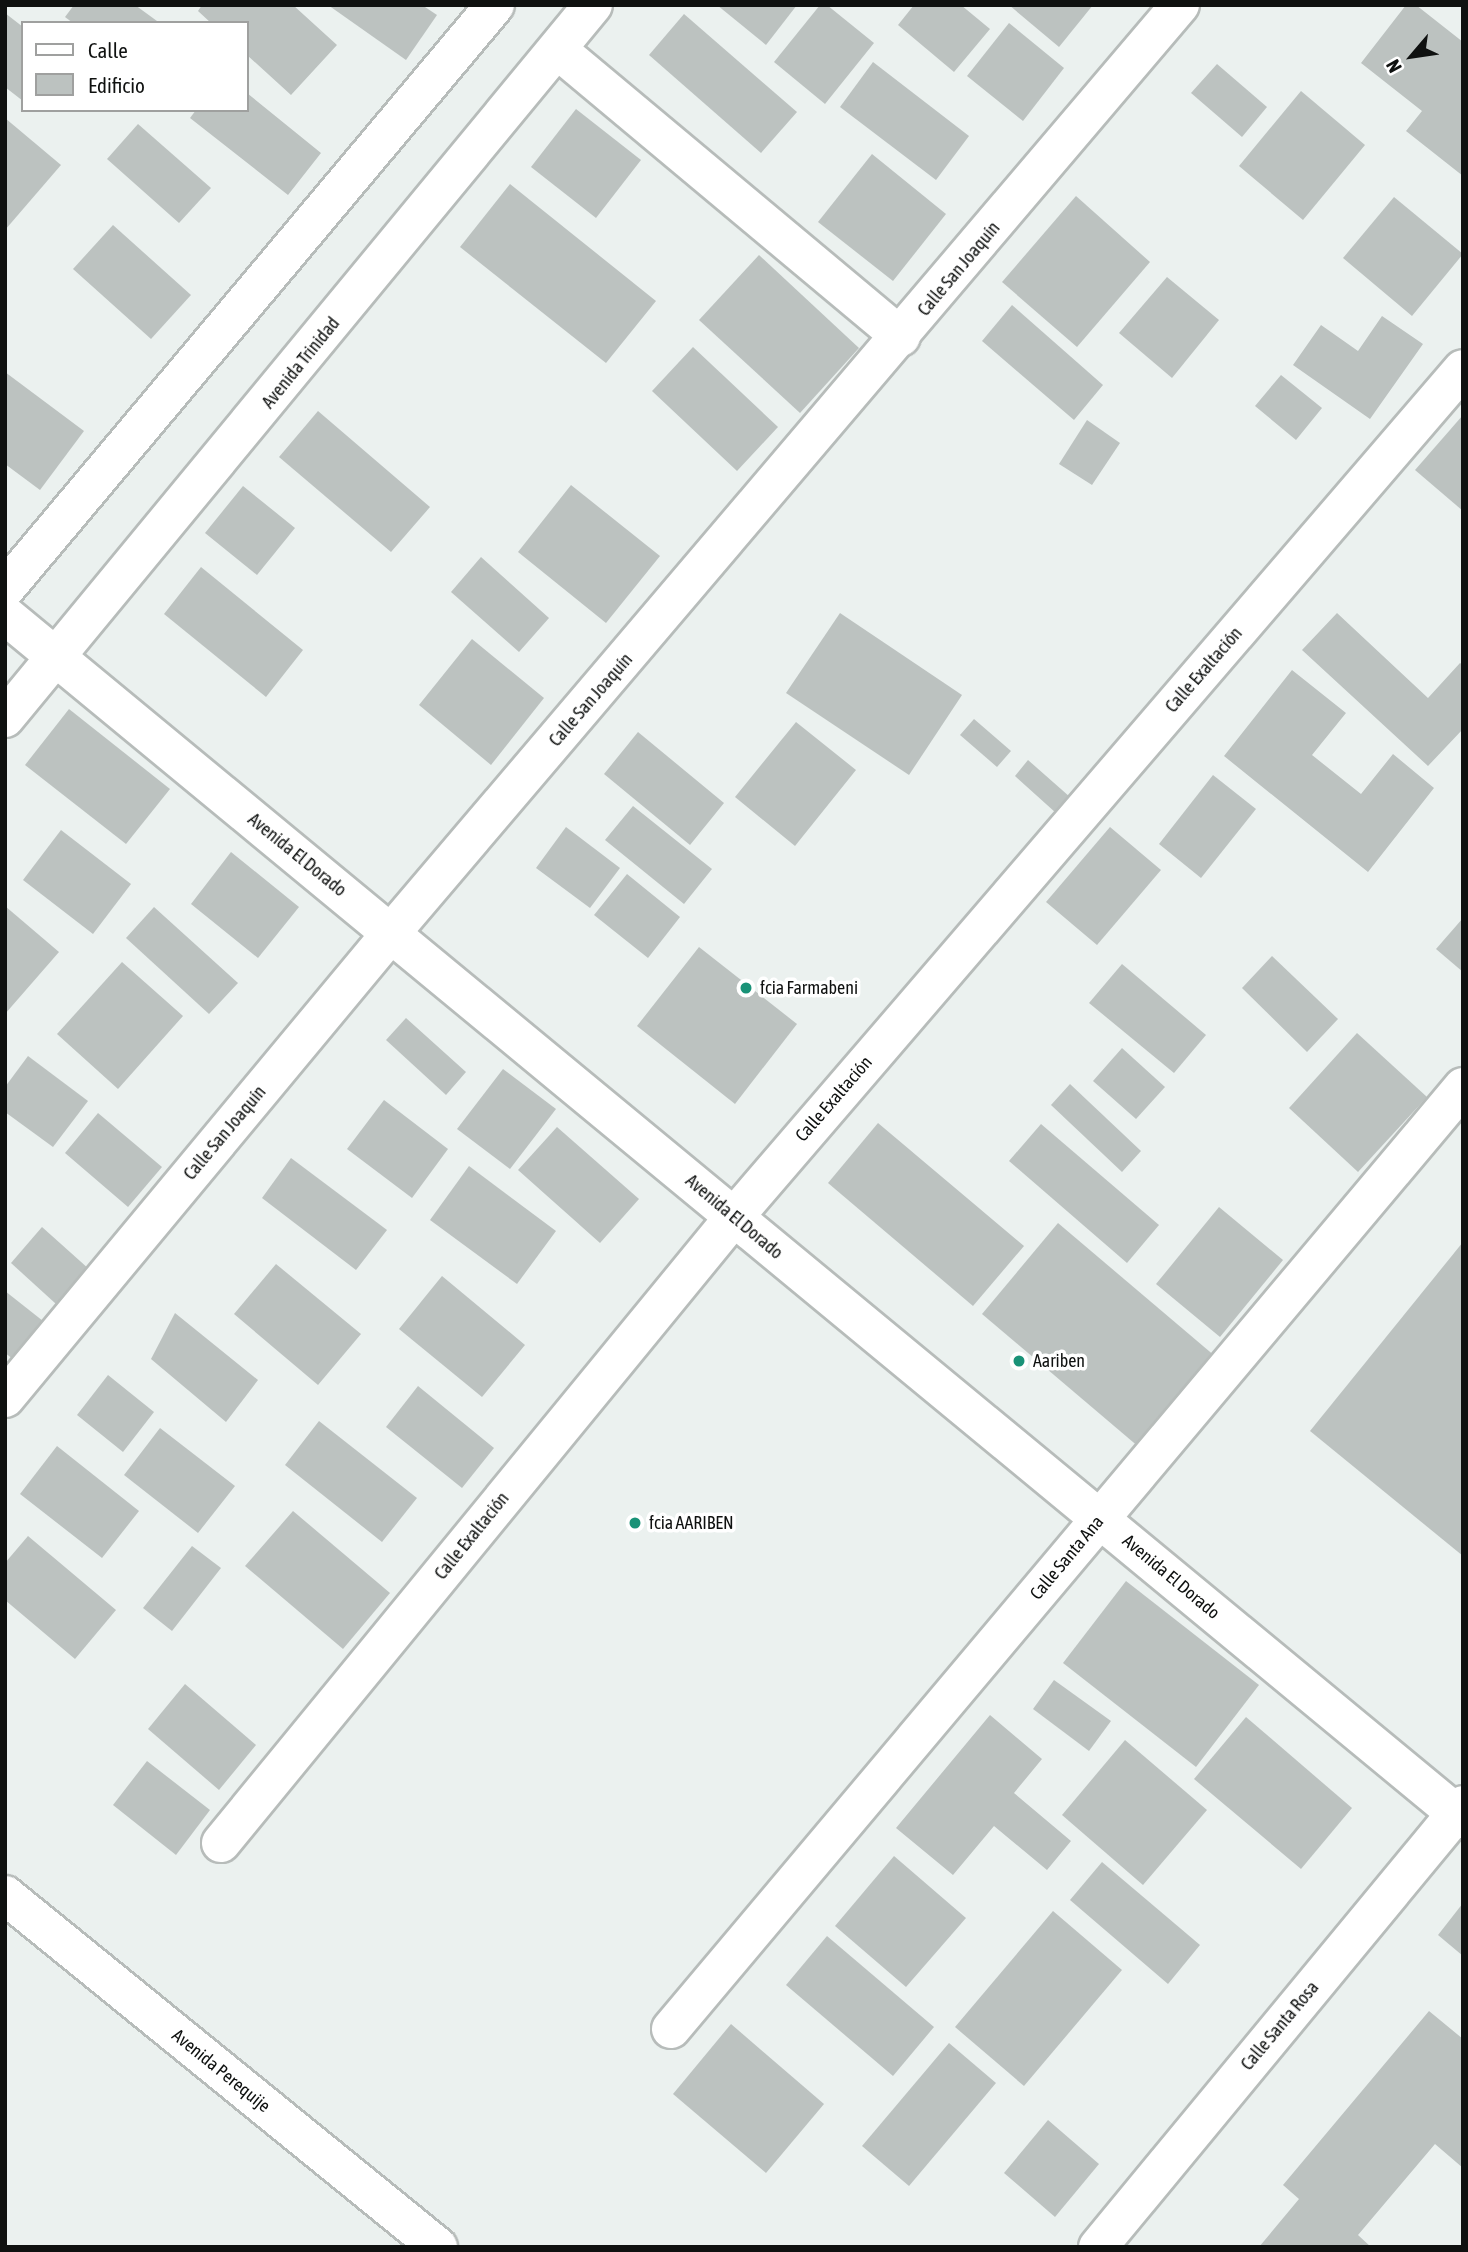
<!DOCTYPE html>
<meta charset="utf-8">
<style>
body{margin:0}
#map{position:relative;width:1468px;height:2252px;overflow:hidden;background:#ebf1ef;font-family:"Asap Condensed",sans-serif}
div>[style]{position:absolute}
.building>*{inset:0;background:#bcc2c0}
.roads{filter:drop-shadow(2px 0 #b7bcba) drop-shadow(-2px 0 #b7bcba) drop-shadow(0 2px #b7bcba) drop-shadow(0 -2px #b7bcba)}
.street>*{height:38px;margin:-19px;padding:0 19px;transform-origin:19px;border-radius:19px;background:#fff}
.dots>*{width:19px;height:19px;translate:-50% -50%;box-sizing:border-box;border:4px solid #fff;border-radius:50%}
span{translate:-50% -50%;white-space:nowrap;text-align:center;line-height:1.15;-webkit-text-stroke:7px #fff;paint-order:stroke}
.street-label{font-size:18px;color:#0f1110}
.poi-label{font-size:18px;color:#0f1110}
.left{translate:0 -50%;text-align:left}
.frame{position:absolute;inset:0;border:7px solid #0f1110;pointer-events:none}
.legend{position:absolute;left:21px;top:21px;width:228px;height:91px;box-sizing:border-box;background:#fff;border:2px solid #9fa09f;margin:0;padding:9px 12px;list-style:none;font-size:21px;color:#0f1110}
.legend li{display:flex;align-items:center;gap:14px;height:35px}
.legend b{width:35px;border:2px solid #9fa09f}
.north{position:absolute;left:1377px;top:21px;width:70px;height:70px;-webkit-text-stroke:5px #fff;paint-order:stroke;rotate:241deg;font-size:19px;font-weight:700;line-height:28px;text-align:center;color:#0f1110}
.north::after{content:'';display:block;margin:auto;width:24px;height:32px;background:#0f1110;clip-path:polygon(50% 0,100% 100%,50% 72%,0 100%)}
</style>
<div id="map">
<div class="building">
<div style="clip-path:polygon(74px 5px,135px 5px,157px 21px,73px 23px,65px 17px)"></div>
<div style="clip-path:polygon(202px 5px,293px 5px,337px 45px,291px 95px,247px 55px,247px 23px,211px 23px,198px 11px)"></div>
<div style="clip-path:polygon(328px 5px,422px 5px,437px 15px,406px 60px)"></div>
<div style="clip-path:polygon(717px 5px,797px 5px,766px 45px)"></div>
<div style="clip-path:polygon(820px 5px,827px 5px,874px 43px,825px 104px,774px 62px)"></div>
<div style="clip-path:polygon(914px 5px,961px 5px,990px 29px,954px 72px,898px 25px)"></div>
<div style="clip-path:polygon(1009px 5px,1093px 5px,1059px 47px)"></div>
<div style="clip-path:polygon(1406px 5px,1416px 5px,1463px 42px,1463px 176px,1406px 131px,1422px 111px,1361px 63px)"></div>
<div style="clip-path:polygon(5px 13px,23px 27px,23px 101px,5px 87px)"></div>
<div style="clip-path:polygon(684px 14px,797px 112px,761px 153px,649px 55px)"></div>
<div style="clip-path:polygon(1009px 23px,1064px 68px,1023px 121px,967px 76px)"></div>
<div style="clip-path:polygon(873px 62px,969px 136px,936px 180px,840px 107px)"></div>
<div style="clip-path:polygon(1217px 64px,1267px 107px,1242px 137px,1191px 93px)"></div>
<div style="clip-path:polygon(1301px 91px,1365px 145px,1303px 220px,1239px 166px)"></div>
<div style="clip-path:polygon(247px 93px,321px 153px,288px 195px,190px 118px,196px 110px,247px 110px)"></div>
<div style="clip-path:polygon(576px 109px,641px 160px,596px 218px,531px 167px)"></div>
<div style="clip-path:polygon(5px 118px,61px 165px,5px 230px)"></div>
<div style="clip-path:polygon(138px 124px,211px 188px,179px 223px,107px 159px)"></div>
<div style="clip-path:polygon(872px 154px,946px 214px,893px 281px,818px 222px)"></div>
<div style="clip-path:polygon(510px 184px,656px 301px,606px 363px,460px 247px)"></div>
<div style="clip-path:polygon(1076px 196px,1150px 262px,1077px 347px,1002px 282px)"></div>
<div style="clip-path:polygon(1394px 197px,1463px 254px,1412px 316px,1343px 258px)"></div>
<div style="clip-path:polygon(113px 225px,191px 295px,151px 339px,73px 269px)"></div>
<div style="clip-path:polygon(759px 255px,859px 348px,800px 413px,699px 320px)"></div>
<div style="clip-path:polygon(1167px 277px,1219px 320px,1172px 378px,1119px 333px)"></div>
<div style="clip-path:polygon(1012px 305px,1103px 385px,1074px 420px,982px 341px)"></div>
<div style="clip-path:polygon(1382px 316px,1423px 344px,1370px 419px,1293px 365px,1321px 325px,1358px 351px)"></div>
<div style="clip-path:polygon(693px 347px,778px 427px,737px 471px,652px 391px)"></div>
<div style="clip-path:polygon(5px 372px,84px 431px,40px 490px,5px 464px)"></div>
<div style="clip-path:polygon(1281px 375px,1322px 408px,1296px 440px,1255px 406px)"></div>
<div style="clip-path:polygon(318px 411px,430px 507px,391px 552px,279px 457px)"></div>
<div style="clip-path:polygon(1463px 415px,1463px 511px,1415px 470px)"></div>
<div style="clip-path:polygon(1087px 420px,1120px 443px,1092px 485px,1059px 464px)"></div>
<div style="clip-path:polygon(571px 485px,660px 556px,606px 623px,518px 552px)"></div>
<div style="clip-path:polygon(243px 486px,295px 528px,257px 575px,205px 533px)"></div>
<div style="clip-path:polygon(481px 557px,549px 618px,519px 652px,451px 592px)"></div>
<div style="clip-path:polygon(201px 567px,303px 650px,266px 697px,164px 614px)"></div>
<div style="clip-path:polygon(840px 613px,962px 695px,909px 775px,786px 693px)"></div>
<div style="clip-path:polygon(1337px 613px,1428px 698px,1460px 663px,1463px 665px,1463px 729px,1428px 766px,1302px 650px)"></div>
<div style="clip-path:polygon(472px 639px,544px 698px,491px 765px,419px 705px)"></div>
<div style="clip-path:polygon(1292px 670px,1346px 713px,1312px 755px,1361px 794px,1393px 754px,1434px 788px,1368px 872px,1224px 756px)"></div>
<div style="clip-path:polygon(69px 709px,170px 789px,126px 844px,25px 765px)"></div>
<div style="clip-path:polygon(974px 719px,1011px 751px,997px 767px,960px 735px)"></div>
<div style="clip-path:polygon(796px 722px,856px 770px,795px 846px,735px 797px)"></div>
<div style="clip-path:polygon(638px 732px,724px 803px,690px 845px,604px 774px)"></div>
<div style="clip-path:polygon(1028px 760px,1070px 797px,1056px 813px,1015px 776px)"></div>
<div style="clip-path:polygon(1213px 775px,1256px 809px,1201px 878px,1159px 844px)"></div>
<div style="clip-path:polygon(633px 806px,712px 869px,684px 904px,605px 840px)"></div>
<div style="clip-path:polygon(566px 827px,620px 868px,590px 908px,536px 868px)"></div>
<div style="clip-path:polygon(1110px 827px,1161px 870px,1097px 945px,1046px 902px)"></div>
<div style="clip-path:polygon(61px 830px,131px 884px,93px 934px,23px 880px)"></div>
<div style="clip-path:polygon(231px 852px,299px 907px,258px 958px,191px 904px)"></div>
<div style="clip-path:polygon(627px 874px,680px 917px,648px 958px,594px 915px)"></div>
<div style="clip-path:polygon(5px 906px,59px 952px,5px 1014px)"></div>
<div style="clip-path:polygon(154px 907px,238px 983px,209px 1014px,126px 938px)"></div>
<div style="clip-path:polygon(1463px 918px,1463px 972px,1436px 949px)"></div>
<div style="clip-path:polygon(699px 947px,797px 1024px,735px 1104px,637px 1026px)"></div>
<div style="clip-path:polygon(1272px 956px,1338px 1019px,1307px 1052px,1242px 988px)"></div>
<div style="clip-path:polygon(122px 962px,183px 1016px,118px 1089px,57px 1034px)"></div>
<div style="clip-path:polygon(1122px 964px,1206px 1035px,1174px 1073px,1089px 1003px)"></div>
<div style="clip-path:polygon(406px 1018px,466px 1072px,446px 1095px,386px 1040px)"></div>
<div style="clip-path:polygon(1357px 1033px,1427px 1097px,1358px 1172px,1289px 1108px)"></div>
<div style="clip-path:polygon(1122px 1048px,1165px 1087px,1136px 1119px,1093px 1081px)"></div>
<div style="clip-path:polygon(28px 1056px,88px 1101px,53px 1147px,5px 1112px,5px 1087px)"></div>
<div style="clip-path:polygon(503px 1069px,556px 1109px,510px 1169px,457px 1129px)"></div>
<div style="clip-path:polygon(1070px 1084px,1141px 1151px,1122px 1172px,1051px 1105px)"></div>
<div style="clip-path:polygon(384px 1100px,448px 1149px,412px 1198px,347px 1149px)"></div>
<div style="clip-path:polygon(98px 1113px,162px 1167px,128px 1207px,65px 1153px)"></div>
<div style="clip-path:polygon(878px 1123px,1024px 1246px,973px 1306px,828px 1183px)"></div>
<div style="clip-path:polygon(1041px 1124px,1159px 1225px,1127px 1263px,1009px 1161px)"></div>
<div style="clip-path:polygon(557px 1127px,639px 1199px,600px 1243px,518px 1170px)"></div>
<div style="clip-path:polygon(291px 1158px,387px 1230px,356px 1270px,262px 1198px)"></div>
<div style="clip-path:polygon(469px 1166px,556px 1231px,517px 1284px,430px 1220px)"></div>
<div style="clip-path:polygon(1219px 1207px,1283px 1260px,1220px 1337px,1156px 1284px)"></div>
<div style="clip-path:polygon(1058px 1223px,1216px 1357px,1140px 1448px,982px 1314px)"></div>
<div style="clip-path:polygon(42px 1227px,99px 1278px,67px 1314px,11px 1263px)"></div>
<div style="clip-path:polygon(1463px 1242px,1463px 1556px,1310px 1431px)"></div>
<div style="clip-path:polygon(276px 1264px,361px 1334px,318px 1385px,234px 1314px)"></div>
<div style="clip-path:polygon(442px 1276px,525px 1345px,482px 1397px,399px 1329px)"></div>
<div style="clip-path:polygon(5px 1291px,43px 1321px,13px 1359px,5px 1353px)"></div>
<div style="clip-path:polygon(175px 1313px,258px 1380px,226px 1422px,151px 1359px)"></div>
<div style="clip-path:polygon(108px 1375px,154px 1412px,123px 1452px,77px 1415px)"></div>
<div style="clip-path:polygon(418px 1386px,494px 1448px,462px 1488px,386px 1427px)"></div>
<div style="clip-path:polygon(319px 1421px,417px 1498px,382px 1542px,285px 1465px)"></div>
<div style="clip-path:polygon(160px 1428px,235px 1486px,198px 1533px,124px 1475px)"></div>
<div style="clip-path:polygon(57px 1446px,139px 1511px,102px 1558px,20px 1494px)"></div>
<div style="clip-path:polygon(293px 1511px,390px 1593px,343px 1649px,245px 1566px)"></div>
<div style="clip-path:polygon(28px 1536px,116px 1610px,75px 1659px,5px 1600px,5px 1563px)"></div>
<div style="clip-path:polygon(192px 1546px,221px 1568px,172px 1631px,143px 1608px)"></div>
<div style="clip-path:polygon(1126px 1581px,1259px 1685px,1196px 1767px,1063px 1663px)"></div>
<div style="clip-path:polygon(1054px 1680px,1111px 1721px,1089px 1751px,1033px 1709px)"></div>
<div style="clip-path:polygon(185px 1684px,256px 1745px,219px 1790px,148px 1729px)"></div>
<div style="clip-path:polygon(990px 1715px,1042px 1759px,1014px 1793px,1071px 1841px,1047px 1870px,994px 1826px,953px 1875px,896px 1828px)"></div>
<div style="clip-path:polygon(1246px 1717px,1352px 1808px,1301px 1869px,1194px 1779px)"></div>
<div style="clip-path:polygon(1125px 1740px,1207px 1810px,1143px 1885px,1062px 1815px)"></div>
<div style="clip-path:polygon(147px 1761px,210px 1810px,176px 1855px,113px 1805px)"></div>
<div style="clip-path:polygon(894px 1856px,966px 1918px,906px 1987px,835px 1926px)"></div>
<div style="clip-path:polygon(1102px 1862px,1200px 1945px,1168px 1984px,1070px 1900px)"></div>
<div style="clip-path:polygon(1463px 1903px,1463px 1956px,1438px 1935px)"></div>
<div style="clip-path:polygon(1053px 1911px,1122px 1970px,1024px 2086px,955px 2027px)"></div>
<div style="clip-path:polygon(827px 1936px,934px 2027px,893px 2076px,786px 1985px)"></div>
<div style="clip-path:polygon(1429px 2011px,1463px 2039px,1463px 2168px,1435px 2144px,1358px 2235px,1371px 2247px,1259px 2247px,1299px 2199px,1283px 2185px)"></div>
<div style="clip-path:polygon(731px 2024px,824px 2104px,766px 2173px,673px 2094px)"></div>
<div style="clip-path:polygon(949px 2043px,996px 2083px,909px 2186px,862px 2146px)"></div>
<div style="clip-path:polygon(1048px 2120px,1099px 2164px,1055px 2217px,1004px 2173px)"></div>
</div>
<div class="roads">
<div class="street">
<div style="left:558px;top:50px;width:447px;rotate:39.9deg"></div>
<div style="left:5px;top:589px;width:762px;rotate:-50deg"></div>
<div style="left:5px;top:615px;width:1891px;rotate:39.55deg"></div>
<div style="left:5px;top:718px;width:924px;rotate:-50.49deg"></div>
<div style="left:5px;top:1398px;width:604px;rotate:-50.3deg"></div>
<div style="left:391px;top:933px;width:1218px;rotate:-49.63deg"></div>
<div style="left:221px;top:1843px;width:809px;rotate:-50.67deg"></div>
<div style="left:734px;top:1217px;width:1118px;rotate:-49.32deg"></div>
<div style="left:5px;top:1895px;width:558px;rotate:39.11deg"></div>
<div style="left:671px;top:2029px;width:1231px;rotate:-49.94deg"></div>
<div style="left:1098px;top:2247px;width:573px;rotate:-50.45deg"></div>
</div>
</div>
<div class="dots">
<div style="left:746px;top:988px;background:#199277"></div>
<div style="left:1019px;top:1361px;background:#199277"></div>
<div style="left:635px;top:1523px;background:#199277"></div>
</div>
<div class="street-label">
<span style="left:959px;top:269px;rotate:-50deg">Calle San Joaquín</span>
<span style="left:301px;top:363px;rotate:-51deg">Avenida Trinidad</span>
<span style="left:1204px;top:670px;rotate:-49deg">Calle Exaltación</span>
<span style="left:591px;top:700px;rotate:-49deg">Calle San Joaquín</span>
<span style="left:297px;top:855px;rotate:39deg">Avenida El Dorado</span>
<span style="left:834px;top:1099px;rotate:-49deg">Calle Exaltación</span>
<span style="left:225px;top:1133px;rotate:-50deg">Calle San Joaquín</span>
<span style="left:734px;top:1217px;rotate:40deg">Avenida El Dorado</span>
<span style="left:472px;top:1536px;rotate:-51deg">Calle Exaltación</span>
<span style="left:1067px;top:1558px;rotate:-50deg">Calle Santa Ana</span>
<span style="left:1171px;top:1577px;rotate:40deg">Avenida El Dorado</span>
<span style="left:1280px;top:2026px;rotate:-50deg">Calle Santa Rosa</span>
<span style="left:221px;top:2071px;rotate:39deg">Avenida Perequije</span>
</div>
<div class="poi-label">
<span class="left" style="left:760px;top:988px">fcia Farmabeni</span>
<span class="left" style="left:1033px;top:1361px">Aariben</span>
<span class="left" style="left:649px;top:1523px">fcia AARIBEN</span>
</div>
<div class="frame"></div>
<ul class="legend">
<li><b style="height:9px;background:#fff"></b>Calle</li>
<li><b style="height:19px;background:#bcc2c0"></b>Edificio</li>
</ul>
<div class="north">N</div>
</div>
